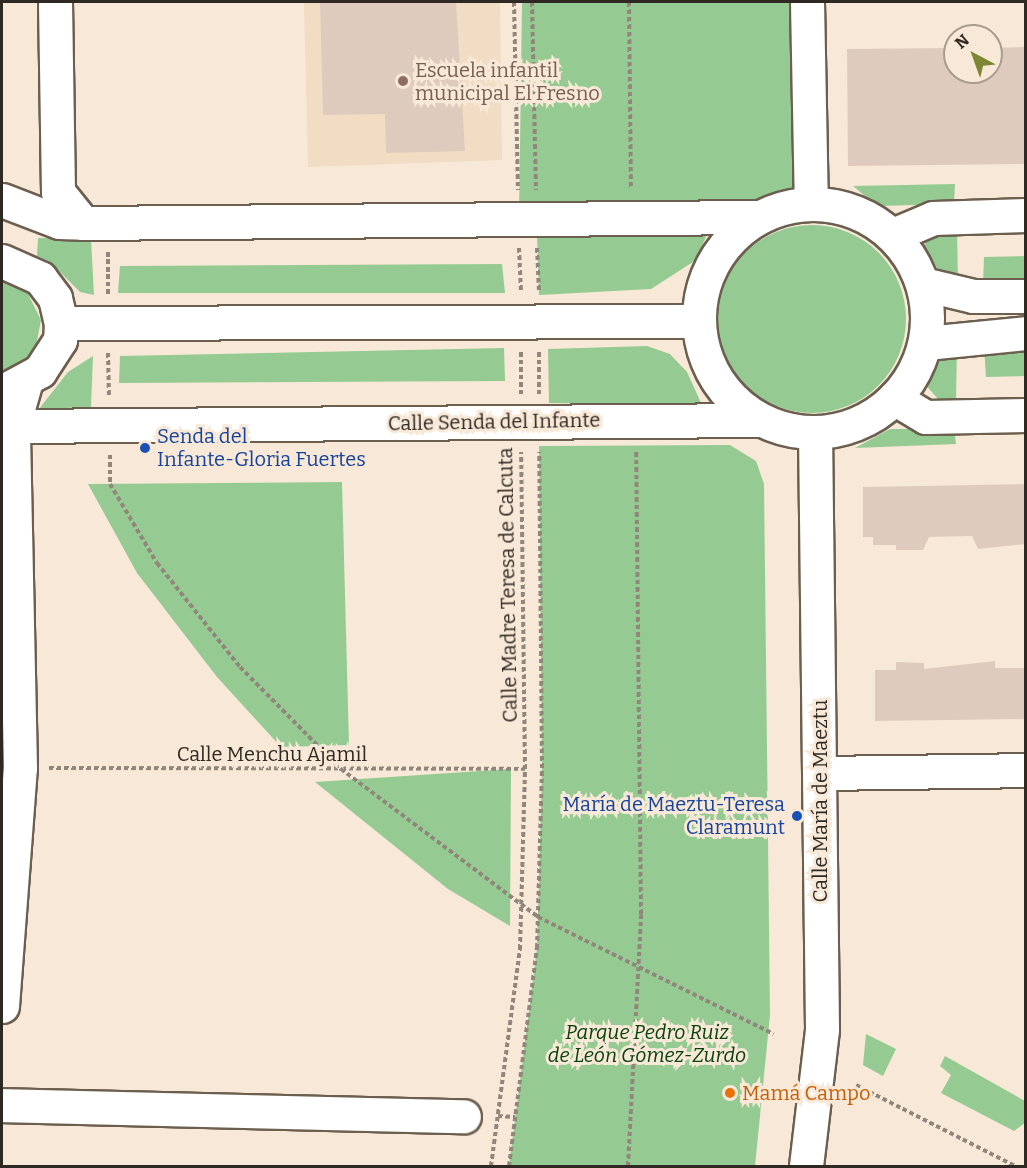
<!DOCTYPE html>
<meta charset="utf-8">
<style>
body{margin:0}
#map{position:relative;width:1027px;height:1168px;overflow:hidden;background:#f8e8d7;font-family:Bitter,serif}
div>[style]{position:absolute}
.built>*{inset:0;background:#f1dcc4}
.green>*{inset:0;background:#95cb92}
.round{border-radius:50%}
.building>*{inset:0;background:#dfcbbe}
.path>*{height:4px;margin-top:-2px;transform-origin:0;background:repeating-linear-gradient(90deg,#91867b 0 4.5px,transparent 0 7.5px)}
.roads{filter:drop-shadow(2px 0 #6c5f50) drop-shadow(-2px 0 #6c5f50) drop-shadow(0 2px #6c5f50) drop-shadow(0 -2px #6c5f50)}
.minor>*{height:33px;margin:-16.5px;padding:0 16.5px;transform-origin:16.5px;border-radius:16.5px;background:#fff}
.minor>.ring{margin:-16.5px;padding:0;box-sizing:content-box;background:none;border:33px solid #fff;border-radius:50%}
.dots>*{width:16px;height:16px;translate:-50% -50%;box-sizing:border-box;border:3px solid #f8e8d7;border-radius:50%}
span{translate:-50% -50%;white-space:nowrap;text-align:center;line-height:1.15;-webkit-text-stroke:6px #f8e8d7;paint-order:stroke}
.education-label{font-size:20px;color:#785e54}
.left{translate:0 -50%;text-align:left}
.street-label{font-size:20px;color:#2f2923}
.transit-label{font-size:20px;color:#164399}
.right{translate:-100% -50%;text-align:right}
.park-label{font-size:20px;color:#07430a;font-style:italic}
.food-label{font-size:20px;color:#c56008}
.frame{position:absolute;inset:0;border:3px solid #2f2923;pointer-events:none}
.north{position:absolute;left:943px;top:24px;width:60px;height:60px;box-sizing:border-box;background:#f8e8d7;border:2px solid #a89c8f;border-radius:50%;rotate:319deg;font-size:16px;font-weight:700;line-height:24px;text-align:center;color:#2f2923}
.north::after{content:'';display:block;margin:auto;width:21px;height:27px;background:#7c8733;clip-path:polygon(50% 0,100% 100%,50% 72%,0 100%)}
</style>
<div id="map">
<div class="built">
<div style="clip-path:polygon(304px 2px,500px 2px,502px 160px,308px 167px)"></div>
</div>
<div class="green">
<div style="clip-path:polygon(522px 2px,807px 2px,811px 204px,759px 217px,519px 217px)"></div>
<div style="clip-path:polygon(955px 184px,954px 204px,877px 206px,853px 186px)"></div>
<div class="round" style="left:718px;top:225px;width:188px;height:188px"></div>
<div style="clip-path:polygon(957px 229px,958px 283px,937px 268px,924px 246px,928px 236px)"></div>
<div style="clip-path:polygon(708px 232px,696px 260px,651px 289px,539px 295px,537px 234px)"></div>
<div style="clip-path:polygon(38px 238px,91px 239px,94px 295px,80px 292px,49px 261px,37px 256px)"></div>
<div style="clip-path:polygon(1025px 256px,1025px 284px,983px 285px,984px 257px)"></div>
<div style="clip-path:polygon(502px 264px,505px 293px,118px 293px,120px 266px)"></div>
<div style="clip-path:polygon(2px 280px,27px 292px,41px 320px,35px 351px,24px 363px,2px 374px)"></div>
<div style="clip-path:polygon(647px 346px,670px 354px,687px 372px,702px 405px,549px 403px,548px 349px)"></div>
<div style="clip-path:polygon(1025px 346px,1025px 376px,986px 377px,984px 347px)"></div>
<div style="clip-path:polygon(504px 348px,505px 381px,119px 383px,120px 356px)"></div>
<div style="clip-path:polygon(957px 348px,956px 400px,938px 399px,923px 382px,933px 366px)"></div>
<div style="clip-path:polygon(93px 356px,91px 407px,39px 409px,68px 372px)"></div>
<div style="clip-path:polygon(890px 429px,954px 429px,956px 444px,855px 448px)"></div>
<div style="clip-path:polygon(730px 445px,756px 461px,764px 484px,770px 1015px,755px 1166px,509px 1166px,537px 948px,542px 768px,539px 446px)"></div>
<div style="clip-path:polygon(342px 482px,349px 745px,281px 747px,217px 677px,137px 573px,88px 484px)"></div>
<div style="clip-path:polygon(511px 769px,510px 926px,448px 889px,315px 782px)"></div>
<div style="clip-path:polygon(866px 1034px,896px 1049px,883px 1076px,863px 1065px)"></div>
<div style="clip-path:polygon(945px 1056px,1025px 1101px,1025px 1123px,1014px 1131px,941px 1093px,951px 1075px,940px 1066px)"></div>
</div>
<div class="building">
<div style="clip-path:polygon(320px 2px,456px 2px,465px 151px,386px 153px,385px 114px,323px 115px)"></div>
<div style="clip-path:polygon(1026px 47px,1026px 164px,848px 166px,847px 49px,955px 48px,955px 72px,991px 72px,991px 48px)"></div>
<div style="clip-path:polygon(1026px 484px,1026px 544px,978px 549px,972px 536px,929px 537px,923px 550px,896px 550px,896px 545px,873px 545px,873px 537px,863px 537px,863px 487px)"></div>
<div style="clip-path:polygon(995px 661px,995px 668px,1026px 668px,1026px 719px,875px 721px,875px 670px,896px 670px,896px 662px,924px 663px,924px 669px)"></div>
</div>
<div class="path">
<div style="left:514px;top:2px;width:188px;rotate:88.8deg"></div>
<div style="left:532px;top:2px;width:188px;rotate:88.8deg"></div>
<div style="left:629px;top:2px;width:187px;rotate:89.4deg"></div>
<div style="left:519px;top:248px;width:44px;rotate:87.4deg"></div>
<div style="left:537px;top:248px;width:44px;rotate:87.4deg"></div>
<div style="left:108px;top:294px;width:43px;rotate:-90deg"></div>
<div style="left:108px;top:353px;width:43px;rotate:88.7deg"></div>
<div style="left:521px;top:394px;width:44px;rotate:-90deg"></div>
<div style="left:539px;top:394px;width:44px;rotate:-90deg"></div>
<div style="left:110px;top:455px;width:29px;rotate:90deg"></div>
<div style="left:110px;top:484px;width:92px;rotate:59.3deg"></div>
<div style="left:157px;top:563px;width:133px;rotate:51.4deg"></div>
<div style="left:240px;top:667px;width:144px;rotate:45.3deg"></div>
<div style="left:341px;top:769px;width:246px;rotate:36.9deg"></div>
<div style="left:538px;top:917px;width:263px;rotate:26.4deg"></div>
<div style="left:49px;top:768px;width:476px;rotate:0.1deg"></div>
<div style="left:856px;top:1085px;width:178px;rotate:27deg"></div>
<div style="left:498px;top:1116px;width:17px;rotate:3deg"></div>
<div style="left:491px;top:1166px;width:219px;rotate:-82.4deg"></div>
<div style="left:520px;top:949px;width:180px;rotate:-88.4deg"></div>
<div style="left:525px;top:769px;width:317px;rotate:-90.7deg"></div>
<div style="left:509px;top:1166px;width:220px;rotate:-82.7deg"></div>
<div style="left:537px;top:948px;width:180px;rotate:-88.4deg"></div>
<div style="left:542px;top:768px;width:316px;rotate:-90.5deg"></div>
<div style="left:628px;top:1166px;width:252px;rotate:-87deg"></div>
<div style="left:641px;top:914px;width:463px;rotate:-90.6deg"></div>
</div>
<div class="roads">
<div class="minor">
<div style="left:55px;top:2px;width:190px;rotate:89.1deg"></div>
<div style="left:58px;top:192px;width:40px;rotate:51deg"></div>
<div style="left:83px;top:223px;width:676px;rotate:-0.51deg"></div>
<div style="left:807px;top:2px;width:202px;rotate:88.9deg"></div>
<div style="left:2px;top:200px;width:61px;rotate:21.1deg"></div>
<div style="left:59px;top:222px;width:24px;rotate:2deg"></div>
<div class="ring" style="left:699px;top:204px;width:195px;height:195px"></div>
<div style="left:893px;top:235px;width:43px;rotate:-23deg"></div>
<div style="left:933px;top:218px;width:93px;rotate:-1.8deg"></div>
<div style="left:2px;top:261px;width:42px;rotate:24.1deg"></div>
<div style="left:40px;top:278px;width:25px;rotate:53deg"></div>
<div style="left:55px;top:298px;width:26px;rotate:77deg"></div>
<div style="left:61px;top:323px;width:17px;rotate:93deg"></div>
<div style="left:60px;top:340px;width:37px;rotate:123deg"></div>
<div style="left:40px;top:371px;width:42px;rotate:151.6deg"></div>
<div style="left:923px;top:284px;width:51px;rotate:13.5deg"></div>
<div style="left:973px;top:296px;width:53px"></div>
<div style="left:61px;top:323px;width:637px;rotate:-0.18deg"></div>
<div style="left:926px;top:343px;width:100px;rotate:-5.7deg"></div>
<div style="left:894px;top:398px;width:37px;rotate:31deg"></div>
<div style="left:926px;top:417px;width:100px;rotate:-1.1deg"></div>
<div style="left:13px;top:426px;width:745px;rotate:-0.46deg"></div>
<div style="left:821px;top:773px;width:205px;rotate:-0.8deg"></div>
<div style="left:2px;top:1006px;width:239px;rotate:-85.7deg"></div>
<div style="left:20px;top:768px;width:342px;rotate:-91.2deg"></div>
<div style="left:13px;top:426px;width:44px;rotate:-74.1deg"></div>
<div style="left:2px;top:1105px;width:462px;rotate:1.4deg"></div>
<div style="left:806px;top:1166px;width:138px;rotate:-83.3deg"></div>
<div style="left:822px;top:1029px;width:595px;rotate:-90.67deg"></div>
</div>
</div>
<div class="dots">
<div style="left:403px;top:81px;background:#8d6e63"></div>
<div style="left:145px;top:448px;background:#1a4fb4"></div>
<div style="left:797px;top:816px;background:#1a4fb4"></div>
<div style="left:730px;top:1093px;background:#e8710a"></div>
</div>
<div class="education-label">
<span class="left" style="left:415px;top:82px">Escuela infantil<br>municipal El Fresno</span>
</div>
<div class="street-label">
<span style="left:494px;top:422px;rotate:-1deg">Calle Senda del Infante</span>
<span style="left:508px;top:585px;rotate:-91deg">Calle Madre Teresa de Calcuta</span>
<span style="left:272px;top:754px">Calle Menchu Ajamil</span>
<span style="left:820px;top:801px;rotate:-90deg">Calle María de Maeztu</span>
</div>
<div class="transit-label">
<span class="left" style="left:157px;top:448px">Senda del<br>Infante-Gloria Fuertes</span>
<span class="right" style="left:785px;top:816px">María de Maeztu-Teresa<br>Claramunt</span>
</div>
<div class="park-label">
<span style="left:647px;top:1044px">Parque Pedro Ruiz<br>de León Gómez-Zurdo</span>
</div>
<div class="food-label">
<span class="left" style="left:742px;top:1093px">Mamá Campo</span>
</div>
<div class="frame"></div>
<div class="north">N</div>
</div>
